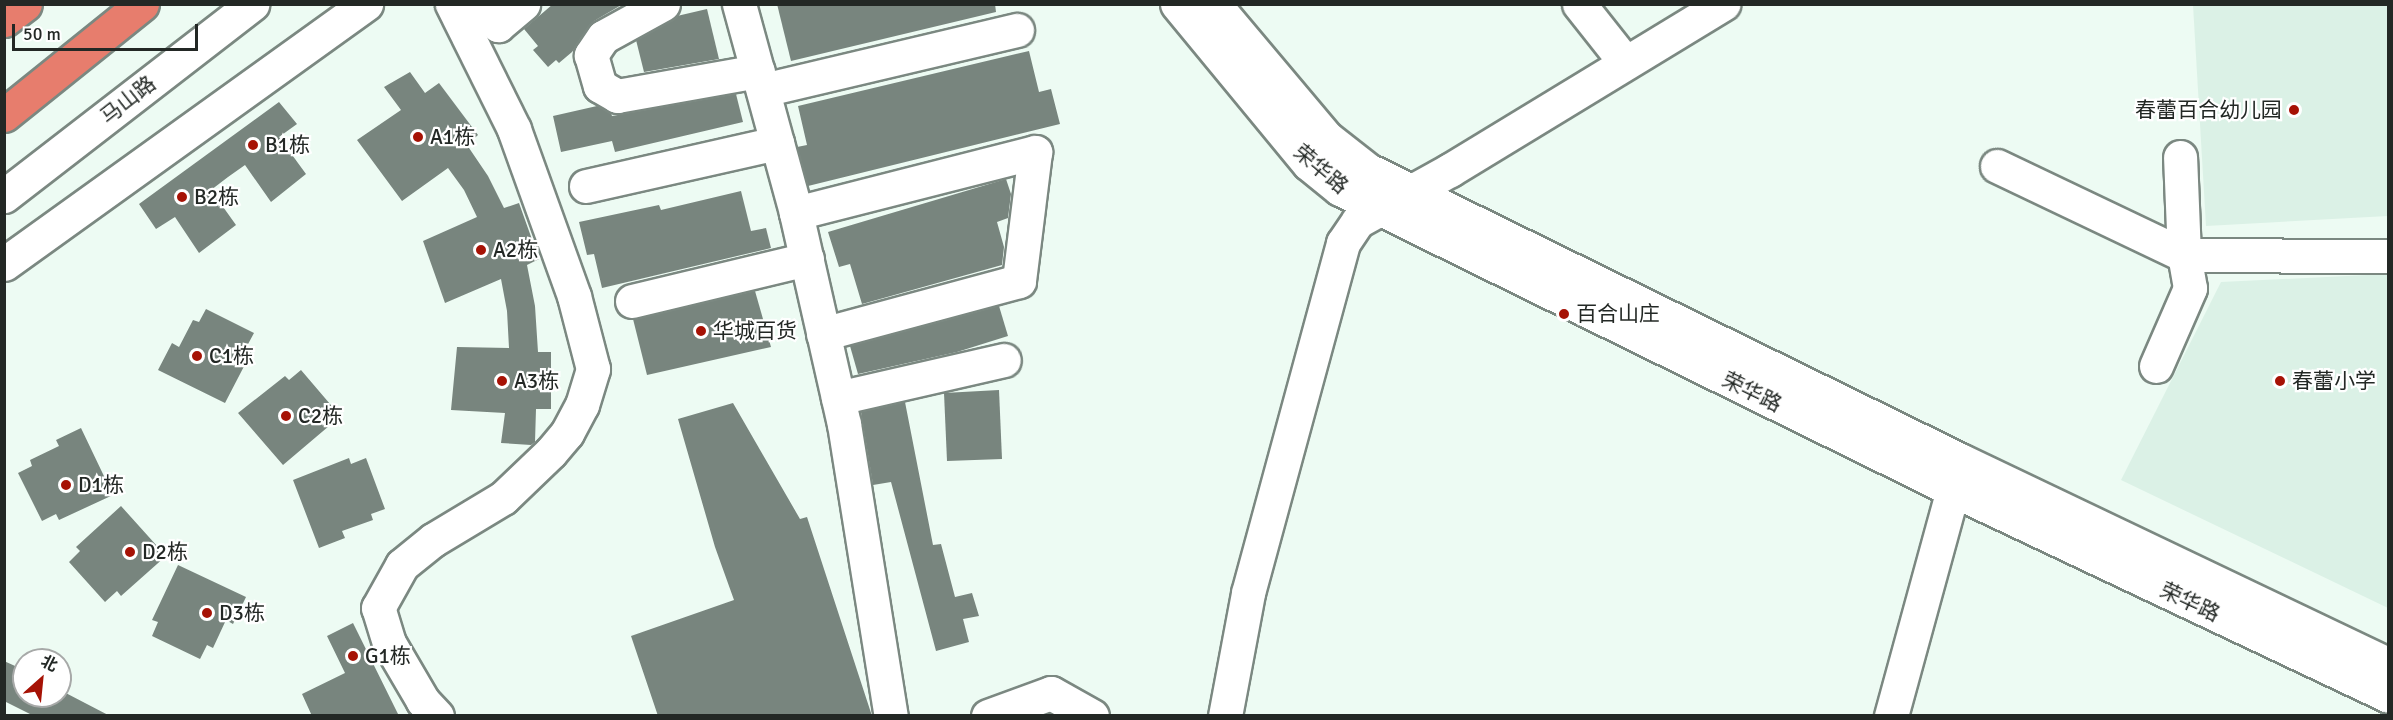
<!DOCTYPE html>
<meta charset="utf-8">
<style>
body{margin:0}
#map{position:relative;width:2393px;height:720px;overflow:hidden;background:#edfbf3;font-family:Signika,"Noto Sans SC",sans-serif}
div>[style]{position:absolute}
.built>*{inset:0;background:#dbf1e6}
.building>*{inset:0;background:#78857e}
.roads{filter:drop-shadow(2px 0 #7b8881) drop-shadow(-2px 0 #7b8881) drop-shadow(0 2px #7b8881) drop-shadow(0 -2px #7b8881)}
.minor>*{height:33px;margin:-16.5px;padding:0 16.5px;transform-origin:16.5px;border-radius:16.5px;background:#fff}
.highway>*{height:33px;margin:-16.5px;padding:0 16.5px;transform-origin:16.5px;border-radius:16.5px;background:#e77d6d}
.dots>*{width:16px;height:16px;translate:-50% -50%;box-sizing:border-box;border:3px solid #fff;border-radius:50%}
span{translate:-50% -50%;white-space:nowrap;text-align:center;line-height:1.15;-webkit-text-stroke:4.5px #fff;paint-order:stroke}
.street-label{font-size:21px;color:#232825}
.poi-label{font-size:21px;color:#232825}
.right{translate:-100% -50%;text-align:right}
.left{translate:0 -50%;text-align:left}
.frame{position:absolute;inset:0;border:6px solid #232825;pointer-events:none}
.north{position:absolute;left:12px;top:648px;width:60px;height:60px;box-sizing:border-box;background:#fff;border:2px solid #a7a9a8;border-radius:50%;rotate:27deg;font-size:16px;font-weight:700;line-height:24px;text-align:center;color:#232825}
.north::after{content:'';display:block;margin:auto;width:21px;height:27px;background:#a61205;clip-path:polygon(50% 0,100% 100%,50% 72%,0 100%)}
.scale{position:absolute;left:12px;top:24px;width:186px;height:27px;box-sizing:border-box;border:3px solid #232825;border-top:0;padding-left:8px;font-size:18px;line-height:21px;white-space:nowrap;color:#232825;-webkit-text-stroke:4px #fff;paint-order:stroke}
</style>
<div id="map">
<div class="built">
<div style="clip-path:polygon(2193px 5px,2388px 5px,2388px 216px,2206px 226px)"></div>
<div style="clip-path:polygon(2388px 274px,2388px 608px,2121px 480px,2221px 282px)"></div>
</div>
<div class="building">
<div style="clip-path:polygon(553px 4px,623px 4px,594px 21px,572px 52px,559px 63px,556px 60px,548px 67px,533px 50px,538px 46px,524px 29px)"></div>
<div style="clip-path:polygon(777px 4px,995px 4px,996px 12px,791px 61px)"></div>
<div style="clip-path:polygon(707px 9px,719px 59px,644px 72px,636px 40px,677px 16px)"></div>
<div style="clip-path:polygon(1029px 51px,1039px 92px,1051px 89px,1060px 124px,808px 186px,797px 147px,807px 145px,798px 106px)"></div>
<div style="clip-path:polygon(410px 72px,425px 93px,439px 83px,478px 135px,467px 145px,488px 176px,504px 208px,519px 203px,539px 259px,527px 265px,535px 306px,538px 352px,551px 352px,551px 409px,536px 409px,535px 442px,531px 445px,501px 443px,505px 413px,451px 410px,457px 347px,509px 348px,507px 311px,501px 279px,445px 303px,423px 241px,477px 217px,464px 190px,448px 168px,402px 201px,357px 140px,401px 110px,384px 87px)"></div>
<div style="clip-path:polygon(736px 94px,743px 122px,615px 152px,612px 141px,561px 152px,553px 116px,597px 106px,611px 113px,612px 116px)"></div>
<div style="clip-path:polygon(279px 102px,297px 124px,279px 137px,306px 174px,271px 202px,245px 165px,228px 177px,211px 190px,236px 225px,199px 253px,175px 217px,156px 229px,139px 204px)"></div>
<div style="clip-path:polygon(1006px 179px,1011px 194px,1008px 218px,997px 222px,1004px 247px,1002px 265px,862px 304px,850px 264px,839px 267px,828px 232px)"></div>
<div style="clip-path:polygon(741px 191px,751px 231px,766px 228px,771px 248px,602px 288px,594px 254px,587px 255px,579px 222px,659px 205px,661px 210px)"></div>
<div style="clip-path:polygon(755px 291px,771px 347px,647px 375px,633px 319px)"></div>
<div style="clip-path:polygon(999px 306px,1008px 336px,957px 352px,858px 374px,850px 346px)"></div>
<div style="clip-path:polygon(206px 309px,254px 333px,247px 346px,253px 349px,225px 403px,158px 370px,172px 343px,179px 347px,193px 320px,199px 322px)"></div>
<div style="clip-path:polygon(301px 370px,336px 411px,324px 421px,329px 426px,283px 465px,238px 413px,285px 376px,289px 380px)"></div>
<div style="clip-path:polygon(999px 390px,1002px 459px,947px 461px,944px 393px)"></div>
<div style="clip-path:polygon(905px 402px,933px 545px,941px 544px,955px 597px,972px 593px,979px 616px,963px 619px,969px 642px,936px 651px,891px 482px,873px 485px,861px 412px)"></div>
<div style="clip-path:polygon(733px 403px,800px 519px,807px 517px,872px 716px,658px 716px,631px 636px,734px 600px,715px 547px,678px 419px)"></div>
<div style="clip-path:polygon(81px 428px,113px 495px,59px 520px,56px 514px,42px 521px,18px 473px,32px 466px,30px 460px,59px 446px,56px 440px)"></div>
<div style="clip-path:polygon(349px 458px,351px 464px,366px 458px,385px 509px,371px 514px,373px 520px,342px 531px,345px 538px,319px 548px,293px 480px)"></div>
<div style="clip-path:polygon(121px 506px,166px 556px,121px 596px,117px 591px,105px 602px,69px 562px,80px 551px,76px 547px)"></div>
<div style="clip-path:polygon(178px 565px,246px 597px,233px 624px,226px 620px,213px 648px,207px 645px,200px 659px,152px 636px,158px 622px,152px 620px)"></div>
<div style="clip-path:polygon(353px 623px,399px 716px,312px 716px,302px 694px,345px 673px,327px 636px)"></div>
<div style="clip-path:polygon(4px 661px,24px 670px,24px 696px,60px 696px,60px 690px,110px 716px,34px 716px,4px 701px)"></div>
</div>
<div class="roads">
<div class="minor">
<div style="left:485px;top:4px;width:25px;rotate:58deg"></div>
<div style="left:498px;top:25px;width:33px;rotate:-40deg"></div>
<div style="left:663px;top:4px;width:68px;rotate:151.2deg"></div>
<div style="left:603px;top:37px;width:22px;rotate:124deg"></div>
<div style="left:591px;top:55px;width:32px;rotate:74deg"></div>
<div style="left:600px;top:86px;width:20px;rotate:30deg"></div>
<div style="left:617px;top:96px;width:143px;rotate:-10.1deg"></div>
<div style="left:739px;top:4px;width:217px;rotate:74.7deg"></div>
<div style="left:796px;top:213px;width:216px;rotate:77.2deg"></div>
<div style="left:844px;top:424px;width:296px;rotate:80.9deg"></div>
<div style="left:1177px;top:4px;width:207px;rotate:50.5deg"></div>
<div style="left:1309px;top:164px;width:40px;rotate:39deg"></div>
<div style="left:1340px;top:189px;width:683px;rotate:26.15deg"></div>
<div style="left:1953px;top:490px;width:481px;rotate:25.3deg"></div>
<div style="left:1214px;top:4px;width:175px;rotate:49.9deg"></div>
<div style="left:1327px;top:138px;width:52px;rotate:38deg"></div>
<div style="left:1368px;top:170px;width:661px;rotate:26.1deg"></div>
<div style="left:1962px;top:461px;width:472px;rotate:25.5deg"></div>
<div style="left:1579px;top:4px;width:74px;rotate:51.6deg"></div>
<div style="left:763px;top:90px;width:261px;rotate:-13.3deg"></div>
<div style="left:1997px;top:166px;width:207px;rotate:25.5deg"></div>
<div style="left:2184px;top:255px;width:204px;rotate:0.3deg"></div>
<div style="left:586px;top:186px;width:196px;rotate:-12.7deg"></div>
<div style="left:4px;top:196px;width:314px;rotate:-37.7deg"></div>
<div style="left:796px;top:213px;width:247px;rotate:-14.3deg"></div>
<div style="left:1035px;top:152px;width:130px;rotate:97.1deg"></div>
<div style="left:1019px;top:281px;width:203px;rotate:164.9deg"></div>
<div style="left:4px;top:264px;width:446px;rotate:-35.7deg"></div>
<div style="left:632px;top:301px;width:180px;rotate:-13.5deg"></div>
<div style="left:2156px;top:366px;width:85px;rotate:-66.4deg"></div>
<div style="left:2190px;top:288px;width:34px;rotate:-100deg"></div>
<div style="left:2184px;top:255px;width:98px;rotate:-92.3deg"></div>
<div style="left:838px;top:398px;width:170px;rotate:-12.9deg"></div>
<div style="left:437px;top:716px;width:21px;rotate:-133deg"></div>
<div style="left:423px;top:701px;width:67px;rotate:-120.4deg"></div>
<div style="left:389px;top:643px;width:37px;rotate:-107deg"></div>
<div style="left:378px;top:608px;width:49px;rotate:-60.8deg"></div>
<div style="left:402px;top:565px;width:40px;rotate:-39deg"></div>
<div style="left:433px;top:540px;width:82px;rotate:-31deg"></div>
<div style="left:503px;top:498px;width:66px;rotate:-43.8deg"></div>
<div style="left:551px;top:452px;width:25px;rotate:-50deg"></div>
<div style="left:567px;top:433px;width:32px;rotate:-62deg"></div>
<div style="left:582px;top:405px;width:38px;rotate:-73deg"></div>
<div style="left:593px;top:369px;width:75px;rotate:-104.6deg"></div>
<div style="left:574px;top:296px;width:177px;rotate:-109.8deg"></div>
<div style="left:514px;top:129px;width:140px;rotate:-116.4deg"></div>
<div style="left:988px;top:716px;width:67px;rotate:-20.1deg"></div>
<div style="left:1051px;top:693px;width:47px;rotate:29.3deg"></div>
<div style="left:1225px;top:716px;width:125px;rotate:-79.4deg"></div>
<div style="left:1248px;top:593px;width:363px;rotate:-74.8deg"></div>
<div style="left:1343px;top:243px;width:27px;rotate:-56deg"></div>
<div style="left:1358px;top:221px;width:105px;rotate:-29deg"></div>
<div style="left:1450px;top:170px;width:320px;rotate:-31.3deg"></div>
<div style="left:1891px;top:716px;width:234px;rotate:-74.7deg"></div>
</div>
<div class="highway">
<div style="left:4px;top:20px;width:26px;rotate:-37deg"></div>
<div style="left:4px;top:115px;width:177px;rotate:-38.8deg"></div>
</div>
</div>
<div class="dots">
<div style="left:2294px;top:110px;background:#a61205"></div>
<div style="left:418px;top:137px;background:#a61205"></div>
<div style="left:253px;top:145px;background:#a61205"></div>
<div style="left:182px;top:197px;background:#a61205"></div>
<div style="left:481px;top:250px;background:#a61205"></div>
<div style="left:1564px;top:314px;background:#a61205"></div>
<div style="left:701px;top:331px;background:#a61205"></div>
<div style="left:197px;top:356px;background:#a61205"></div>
<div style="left:502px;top:381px;background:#a61205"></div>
<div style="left:2280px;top:381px;background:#a61205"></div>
<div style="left:286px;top:416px;background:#a61205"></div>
<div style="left:66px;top:485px;background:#a61205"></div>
<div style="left:130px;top:552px;background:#a61205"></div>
<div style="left:207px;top:613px;background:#a61205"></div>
<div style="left:353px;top:656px;background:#a61205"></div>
</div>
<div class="street-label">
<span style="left:128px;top:100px;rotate:-38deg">马山路</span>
<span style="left:1321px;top:169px;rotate:40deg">荣华路</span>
<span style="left:1752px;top:392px;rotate:26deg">荣华路</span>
<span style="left:2190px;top:602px;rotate:25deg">荣华路</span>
</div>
<div class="poi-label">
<span class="right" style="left:2282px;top:110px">春蕾百合幼儿园</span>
<span class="left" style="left:430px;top:137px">A1栋</span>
<span class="left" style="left:265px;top:145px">B1栋</span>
<span class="left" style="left:194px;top:197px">B2栋</span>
<span class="left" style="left:493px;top:250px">A2栋</span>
<span class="left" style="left:1576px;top:314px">百合山庄</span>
<span class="left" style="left:713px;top:331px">华城百货</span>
<span class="left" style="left:209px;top:356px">C1栋</span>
<span class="left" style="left:514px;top:381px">A3栋</span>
<span class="left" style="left:2292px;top:381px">春蕾小学</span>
<span class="left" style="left:298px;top:416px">C2栋</span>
<span class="left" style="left:78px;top:485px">D1栋</span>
<span class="left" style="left:142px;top:552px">D2栋</span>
<span class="left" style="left:219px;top:613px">D3栋</span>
<span class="left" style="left:365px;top:656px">G1栋</span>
</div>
<div class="frame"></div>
<div class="north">北</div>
<div class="scale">50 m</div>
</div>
